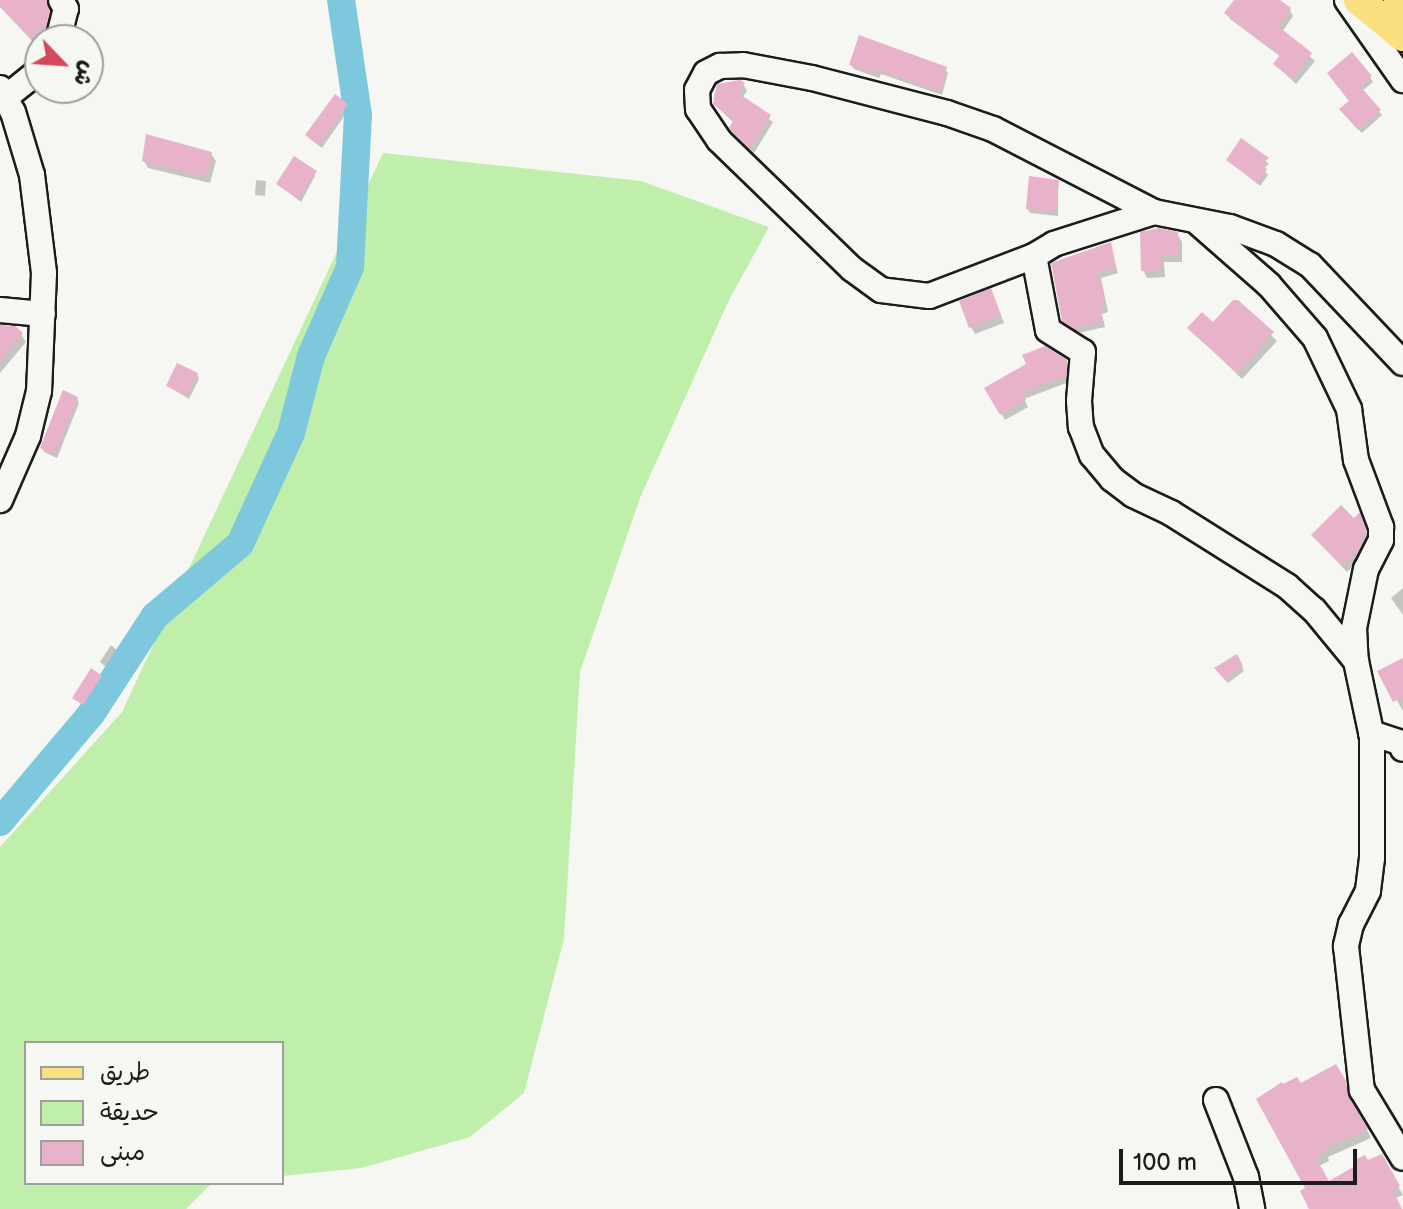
<!DOCTYPE html>
<meta charset="utf-8">
<style>
body{margin:0}
#map{position:relative;width:1403px;height:1209px;overflow:hidden;background:#f6f6f2;font-family:"Balsamiq Sans","Playpen Sans Arabic",sans-serif}
div>[style]{position:absolute}
.green>*{inset:0;background:#c0eeab}
.shadow>*{inset:0;background:#0003}
.river>*{height:28px;margin:-14px;padding:0 14px;transform-origin:14px;border-radius:14px;background:#7dc8dd}
.building>*{inset:0;background:#e8b2cb}
.roads{filter:drop-shadow(2px 0 #1c1c1c) drop-shadow(-2px 0 #1c1c1c) drop-shadow(0 2px #1c1c1c) drop-shadow(0 -2px #1c1c1c)}
.minor>*{height:24px;margin:-12px;padding:0 12px;transform-origin:12px;border-radius:12px;background:#f6f6f2}
.major>*{height:30px;margin:-15px;padding:0 15px;transform-origin:15px;border-radius:15px;background:#fce080}
span{translate:-50% -50%;white-space:nowrap;text-align:center;line-height:1.15;-webkit-text-stroke:6px #f6f6f2;paint-order:stroke}
.legend{position:absolute;left:24px;top:1041px;width:260px;height:144px;box-sizing:border-box;background:#f6f6f2;border:2px solid #9f9f9c;margin:0;padding:10px 14px;list-style:none;font-size:24px;color:#1c1c1c}
.legend li{display:flex;align-items:center;gap:16px;height:40px}
.legend b{width:40px;border:2px solid #9f9f9c}
.north{position:absolute;left:24px;top:24px;width:80px;height:80px;box-sizing:border-box;background:#f6f6f2;border:2px solid #9f9f9c;border-radius:50%;rotate:115deg;font-size:22px;font-weight:700;line-height:32px;text-align:center;color:#1c1c1c}
.north::after{content:'';display:block;margin:auto;width:28px;height:36px;background:#d1495b;clip-path:polygon(50% 0,100% 100%,50% 72%,0 100%)}
.scale{position:absolute;left:1119px;top:1149px;width:238px;height:36px;box-sizing:border-box;border:4px solid #1c1c1c;border-top:0;padding-left:10px;font-size:24px;line-height:28px;white-space:nowrap;color:#1c1c1c;-webkit-text-stroke:6px #f6f6f2;paint-order:stroke}
</style>
<div id="map">
<div class="green">
<div style="clip-path:polygon(383px 153px,641px 181px,769px 227px,728px 302px,640px 498px,580px 672px,564px 939px,524px 1093px,470px 1137px,361px 1168px,282px 1176px,282px 1043px,26px 1043px,26px 1183px,212px 1183px,186px 1209px,0 1209px,0 847px,122px 712px)"></div>
</div>
<div class="shadow">
<div style="clip-path:polygon(0 0,51px 0,50px 32px,36px 45px,0 7px)"></div>
<div style="clip-path:polygon(1236px 0,1277px 0,1290px 10px,1293px 16px,1282px 32px,1315px 61px,1296px 84px,1275px 64px,1281px 57px,1230px 19px,1227px 13px)"></div>
<div style="clip-path:polygon(851px 65px,945px 69px,948px 73px,942px 95px,881px 74px,879px 78px,854px 69px)"></div>
<div style="clip-path:polygon(1370px 77px,1373px 82px,1362px 91px,1382px 115px,1362px 133px,1344px 114px,1351px 102px,1332px 78px)"></div>
<div style="clip-path:polygon(725px 83px,743px 84px,747px 91px,742px 98px,773px 122px,754px 153px,735px 134px,731px 128px,734px 123px,716px 106px,714px 94px)"></div>
<div style="clip-path:polygon(347px 105px,349px 109px,322px 148px,310px 139px,308px 135px)"></div>
<div style="clip-path:polygon(1242px 141px,1269px 164px,1263px 169px,1268px 175px,1260px 186px,1228px 160px)"></div>
<div style="clip-path:polygon(211px 154px,216px 161px,210px 183px,148px 168px,144px 161px)"></div>
<div style="clip-path:polygon(313px 171px,315px 176px,301px 202px,278px 184px)"></div>
<div style="clip-path:polygon(256px 180px,266px 181px,265px 196px,255px 195px)"></div>
<div style="clip-path:polygon(1058px 182px,1058px 216px,1030px 213px,1028px 209px)"></div>
<div style="clip-path:polygon(1177px 234px,1182px 242px,1182px 262px,1164px 262px,1165px 277px,1147px 278px,1143px 270px)"></div>
<div style="clip-path:polygon(1110px 244px,1118px 273px,1101px 278px,1108px 312px,1102px 314px,1105px 327px,1078px 333px,1063px 320px)"></div>
<div style="clip-path:polygon(994px 298px,1004px 323px,975px 334px,971px 327px)"></div>
<div style="clip-path:polygon(1238px 302px,1277px 341px,1242px 379px,1190px 328px,1213px 325px)"></div>
<div style="clip-path:polygon(0 326px,21px 334px,26px 342px,0 373px)"></div>
<div style="clip-path:polygon(1066px 361px,1070px 368px,1069px 382px,1024px 399px,1028px 407px,1005px 420px,987px 389px)"></div>
<div style="clip-path:polygon(197px 374px,199px 379px,189px 399px,168px 386px)"></div>
<div style="clip-path:polygon(77px 398px,79px 403px,57px 458px,44px 452px,42px 448px)"></div>
<div style="clip-path:polygon(1354px 521px,1363px 522px,1369px 539px,1364px 555px,1347px 572px,1313px 536px)"></div>
<div style="clip-path:polygon(1403px 588px,1403px 615px,1391px 598px)"></div>
<div style="clip-path:polygon(111px 645px,122px 655px,112px 672px,100px 662px)"></div>
<div style="clip-path:polygon(1237px 657px,1244px 671px,1228px 683px,1219px 673px)"></div>
<div style="clip-path:polygon(1403px 660px,1403px 711px,1380px 672px)"></div>
<div style="clip-path:polygon(101px 677px,85px 706px,75px 699px)"></div>
<div style="clip-path:polygon(1335px 1066px,1371px 1138px,1328px 1157px,1329px 1161px,1319px 1166px,1328px 1183px,1381px 1156px,1403px 1195px,1396px 1198px,1401px 1209px,1312px 1209px,1300px 1086px)"></div>
</div>
<div class="river">
<div style="left:0;top:822px;width:141px;rotate:-49.9deg"></div>
<div style="left:91px;top:714px;width:117px;rotate:-56.9deg"></div>
<div style="left:155px;top:616px;width:111px;rotate:-40.3deg"></div>
<div style="left:240px;top:544px;width:122px;rotate:-65.3deg"></div>
<div style="left:291px;top:433px;width:80px;rotate:-75.4deg"></div>
<div style="left:311px;top:356px;width:97px;rotate:-66.3deg"></div>
<div style="left:350px;top:267px;width:152px;rotate:-87deg"></div>
<div style="left:358px;top:115px;width:116px;rotate:-98.4deg"></div>
</div>
<div class="building">
<div style="clip-path:polygon(0 0,46px 0,50px 11px,47px 24px,31px 39px,0 6px)"></div>
<div style="clip-path:polygon(1234px 0,1280px 0,1291px 8px,1278px 26px,1312px 53px,1292px 79px,1273px 64px,1280px 55px,1224px 13px)"></div>
<div style="clip-path:polygon(859px 35px,947px 67px,940px 92px,878px 70px,877px 74px,849px 65px)"></div>
<div style="clip-path:polygon(1352px 52px,1372px 76px,1360px 86px,1381px 110px,1358px 130px,1339px 109px,1349px 101px,1327px 73px)"></div>
<div style="clip-path:polygon(740px 80px,745px 83px,738px 93px,771px 115px,750px 149px,729px 128px,734px 120px,713px 104px,717px 84px)"></div>
<div style="clip-path:polygon(335px 94px,348px 104px,319px 145px,305px 135px)"></div>
<div style="clip-path:polygon(146px 134px,212px 152px,206px 177px,142px 161px)"></div>
<div style="clip-path:polygon(1241px 138px,1269px 158px,1261px 165px,1267px 169px,1257px 183px,1226px 160px)"></div>
<div style="clip-path:polygon(294px 156px,317px 171px,298px 199px,276px 184px)"></div>
<div style="clip-path:polygon(1029px 176px,1059px 180px,1056px 212px,1026px 209px)"></div>
<div style="clip-path:polygon(1159px 228px,1178px 232px,1179px 255px,1161px 255px,1161px 270px,1141px 271px,1140px 232px)"></div>
<div style="clip-path:polygon(1111px 242px,1116px 267px,1098px 272px,1106px 306px,1100px 308px,1103px 321px,1073px 328px,1062px 321px,1051px 263px)"></div>
<div style="clip-path:polygon(991px 288px,1001px 315px,969px 328px,959px 301px)"></div>
<div style="clip-path:polygon(1233px 300px,1238px 300px,1274px 332px,1237px 373px,1187px 328px,1202px 312px,1213px 322px)"></div>
<div style="clip-path:polygon(0 325px,15px 326px,23px 333px,0 361px)"></div>
<div style="clip-path:polygon(1045px 346px,1067px 360px,1066px 376px,1022px 392px,1026px 400px,1000px 415px,984px 388px,1026px 364px,1022px 355px)"></div>
<div style="clip-path:polygon(177px 363px,198px 373px,186px 396px,166px 386px)"></div>
<div style="clip-path:polygon(63px 390px,78px 397px,55px 454px,40px 448px)"></div>
<div style="clip-path:polygon(1341px 505px,1354px 518px,1360px 512px,1366px 530px,1360px 547px,1342px 566px,1311px 535px)"></div>
<div style="clip-path:polygon(1237px 654px,1243px 666px,1225px 680px,1214px 668px)"></div>
<div style="clip-path:polygon(1403px 658px,1403px 697px,1393px 702px,1377px 671px)"></div>
<div style="clip-path:polygon(91px 668px,102px 676px,83px 705px,72px 698px)"></div>
<div style="clip-path:polygon(1336px 1064px,1346px 1081px,1349px 1098px,1368px 1129px,1325px 1148px,1326px 1152px,1316px 1158px,1329px 1181px,1355px 1166px,1353px 1161px,1365px 1155px,1368px 1160px,1382px 1154px,1400px 1186px,1393px 1190px,1402px 1209px,1309px 1209px,1300px 1191px,1305px 1188px,1256px 1099px,1282px 1082px,1283px 1084px,1297px 1077px,1301px 1083px)"></div>
</div>
<div class="roads">
<div class="minor">
<div style="left:1347px;top:0;width:98px;rotate:55deg"></div>
<div style="left:58px;top:40px;width:32px;rotate:-76deg"></div>
<div style="left:66px;top:9px;width:10px;rotate:-119deg"></div>
<div style="left:0;top:88px;width:27px;rotate:62deg"></div>
<div style="left:13px;top:112px;width:66px;rotate:73.2deg"></div>
<div style="left:32px;top:175px;width:99px;rotate:83deg"></div>
<div style="left:44px;top:273px;width:118px;rotate:92.4deg"></div>
<div style="left:39px;top:391px;width:46px;rotate:103.7deg"></div>
<div style="left:28px;top:436px;width:70px;rotate:113.6deg"></div>
<div style="left:5px;top:98px;width:45px;rotate:-38.7deg"></div>
<div style="left:1154px;top:212px;width:105px;rotate:162.3deg"></div>
<div style="left:1054px;top:244px;width:23px;rotate:149deg"></div>
<div style="left:1034px;top:256px;width:75px;rotate:79.3deg"></div>
<div style="left:1048px;top:330px;width:41px;rotate:32.2deg"></div>
<div style="left:1083px;top:352px;width:49px;rotate:94.7deg"></div>
<div style="left:1079px;top:401px;width:26px;rotate:86deg"></div>
<div style="left:1081px;top:427px;width:30px;rotate:69deg"></div>
<div style="left:1092px;top:455px;width:31px;rotate:50deg"></div>
<div style="left:1112px;top:479px;width:26px;rotate:37deg"></div>
<div style="left:1133px;top:495px;width:42px;rotate:25.3deg"></div>
<div style="left:1171px;top:513px;width:137px;rotate:32.2deg"></div>
<div style="left:1287px;top:586px;width:36px;rotate:42deg"></div>
<div style="left:1314px;top:610px;width:66px;rotate:50.5deg"></div>
<div style="left:1196px;top:221px;width:97px;rotate:41.2deg"></div>
<div style="left:1269px;top:285px;width:70px;rotate:49deg"></div>
<div style="left:1315px;top:338px;width:79px;rotate:64.4deg"></div>
<div style="left:1349px;top:409px;width:51px;rotate:82.2deg"></div>
<div style="left:1356px;top:460px;width:72px;rotate:69.5deg"></div>
<div style="left:1381px;top:527px;width:13px;rotate:90deg"></div>
<div style="left:1381px;top:540px;width:33px;rotate:117deg"></div>
<div style="left:1366px;top:569px;width:60px;rotate:101.5deg"></div>
<div style="left:1354px;top:628px;width:33px;rotate:87deg"></div>
<div style="left:1356px;top:661px;width:78px;rotate:78.1deg"></div>
<div style="left:1372px;top:737px;width:121px;rotate:90deg"></div>
<div style="left:1372px;top:858px;width:33px;rotate:97deg"></div>
<div style="left:1368px;top:891px;width:37px;rotate:117deg"></div>
<div style="left:1351px;top:924px;width:23px;rotate:103deg"></div>
<div style="left:1346px;top:946px;width:145px;rotate:83.7deg"></div>
<div style="left:1362px;top:1090px;width:79px;rotate:58.9deg"></div>
<div style="left:1034px;top:256px;width:112px;rotate:159.1deg"></div>
<div style="left:929px;top:296px;width:48px;rotate:-172.9deg"></div>
<div style="left:881px;top:290px;width:36px;rotate:-144deg"></div>
<div style="left:852px;top:269px;width:185px;rotate:-135.9deg"></div>
<div style="left:719px;top:140px;width:37px;rotate:-124deg"></div>
<div style="left:698px;top:109px;width:19px;rotate:-93deg"></div>
<div style="left:697px;top:90px;width:19px;rotate:-62deg"></div>
<div style="left:706px;top:73px;width:16px;rotate:-27deg"></div>
<div style="left:720px;top:66px;width:23px;rotate:-2deg"></div>
<div style="left:743px;top:65px;width:70px;rotate:10.7deg"></div>
<div style="left:812px;top:78px;width:139px;rotate:14.5deg"></div>
<div style="left:947px;top:113px;width:49px;rotate:19.2deg"></div>
<div style="left:993px;top:129px;width:181px;rotate:27.3deg"></div>
<div style="left:1154px;top:212px;width:77px;rotate:11.2deg"></div>
<div style="left:1230px;top:227px;width:49px;rotate:20.3deg"></div>
<div style="left:1276px;top:244px;width:40px;rotate:32deg"></div>
<div style="left:1310px;top:265px;width:135px;rotate:46.5deg"></div>
<div style="left:0;top:310px;width:43px;rotate:5.3deg"></div>
<div style="left:1371px;top:733px;width:32px;rotate:18deg"></div>
<div style="left:1401px;top:743px;width:6px;rotate:72deg"></div>
<div style="left:1216px;top:1100px;width:83px;rotate:68.7deg"></div>
<div style="left:1246px;top:1177px;width:33px;rotate:79deg"></div>
</div>
<div class="major">
<div style="left:1359px;top:0;width:57px;rotate:39.3deg"></div>
<div style="left:1399px;top:0;width:5px;rotate:37deg"></div>
</div>
</div>
<ul class="legend">
<li><b style="height:10px;background:#fce080"></b>طريق</li>
<li><b style="height:22px;background:#c0eeab"></b>حديقة</li>
<li><b style="height:22px;background:#e8b2cb"></b>مبنى</li>
</ul>
<div class="north">ش</div>
<div class="scale">100 m</div>
</div>
